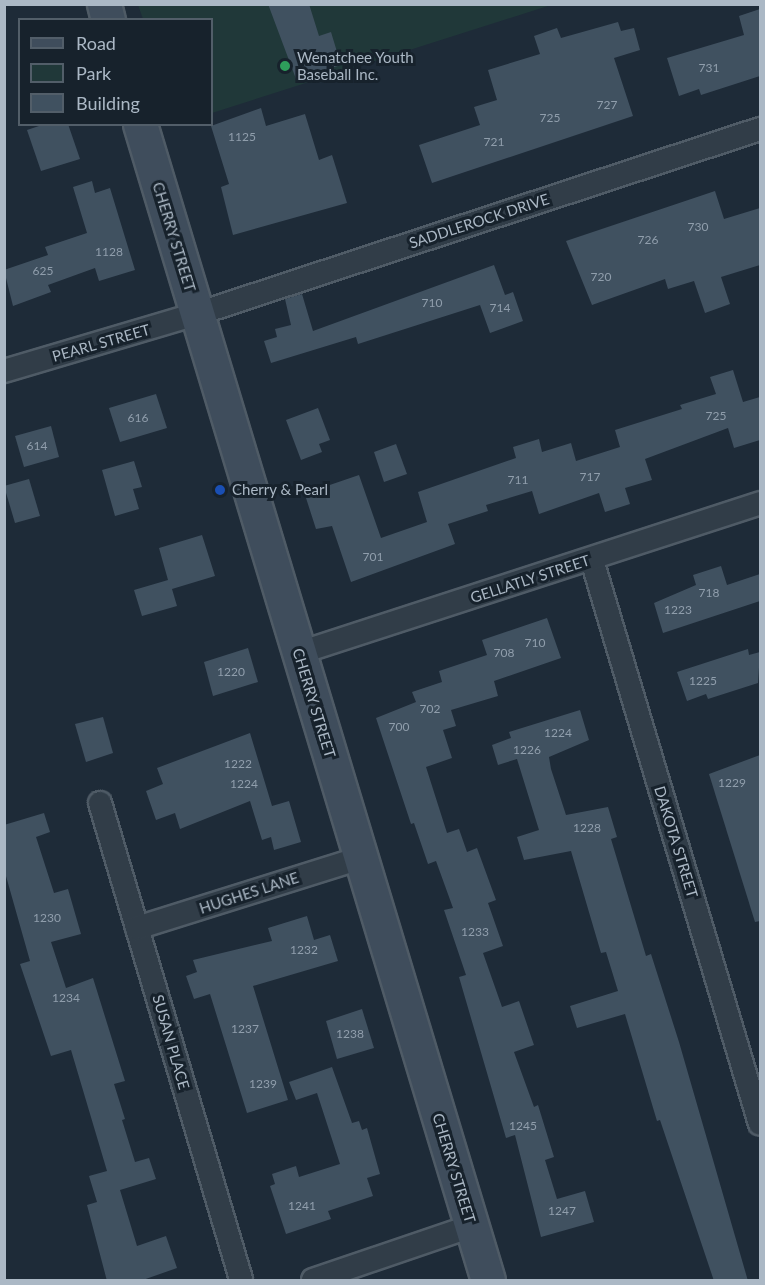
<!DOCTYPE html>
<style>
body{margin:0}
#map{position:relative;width:765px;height:1285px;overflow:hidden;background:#1e2b38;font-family:Lato,sans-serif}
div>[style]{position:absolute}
.green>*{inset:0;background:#203839}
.building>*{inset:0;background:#405160}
.roads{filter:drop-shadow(2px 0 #4f5b66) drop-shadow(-2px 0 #4f5b66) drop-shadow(0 2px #4f5b66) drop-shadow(0 -2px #4f5b66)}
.street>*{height:22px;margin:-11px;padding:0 11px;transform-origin:11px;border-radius:11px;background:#313d48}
.secondary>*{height:33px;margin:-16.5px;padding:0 16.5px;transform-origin:16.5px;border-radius:16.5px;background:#3f4d5c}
.dots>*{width:16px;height:16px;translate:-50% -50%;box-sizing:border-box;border:3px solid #17222c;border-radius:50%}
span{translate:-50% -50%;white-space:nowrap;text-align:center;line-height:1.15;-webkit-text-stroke:6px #17222c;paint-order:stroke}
.number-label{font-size:12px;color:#909eac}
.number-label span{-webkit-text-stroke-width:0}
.poi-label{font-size:15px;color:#abb8c5}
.left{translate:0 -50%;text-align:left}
.street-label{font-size:15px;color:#abb8c5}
.frame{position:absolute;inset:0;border:6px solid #abb8c5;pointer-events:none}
.legend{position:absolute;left:18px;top:18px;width:195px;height:108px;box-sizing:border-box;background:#17222c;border:2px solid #525e69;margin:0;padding:8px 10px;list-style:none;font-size:18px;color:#abb8c5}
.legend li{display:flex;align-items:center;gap:12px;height:30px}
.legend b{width:30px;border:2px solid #525e69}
</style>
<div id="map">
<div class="green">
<div style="clip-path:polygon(138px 5px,551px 5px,212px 113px,212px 20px,143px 19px)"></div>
</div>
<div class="building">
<div style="clip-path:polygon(268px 4px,309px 4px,319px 36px,331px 32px,341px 65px,296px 79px)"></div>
<div style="clip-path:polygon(760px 9px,760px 76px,701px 95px,699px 89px,679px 96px,667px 58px,744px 35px,739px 16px)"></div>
<div style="clip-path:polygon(618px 22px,621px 31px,634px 28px,640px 50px,614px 58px,633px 116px,432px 183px,419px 145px,480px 125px,474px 107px,497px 100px,488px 70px,540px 54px,534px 36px,557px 28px,561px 38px)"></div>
<div style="clip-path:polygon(261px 108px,266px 126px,305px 114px,319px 160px,332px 155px,347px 203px,233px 235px,221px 187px,229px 184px,211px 126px)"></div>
<div style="clip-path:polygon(45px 124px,68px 124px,80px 159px,41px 171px,27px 130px)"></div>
<div style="clip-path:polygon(92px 181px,95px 193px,110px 188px,135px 270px,99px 281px,95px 268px,48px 285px,51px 292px,13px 306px,4px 270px,48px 255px,45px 247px,87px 233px,73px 187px)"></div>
<div style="clip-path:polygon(715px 191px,724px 219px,760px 208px,760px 265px,721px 277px,730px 304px,705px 313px,694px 281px,668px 289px,665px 279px,592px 305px,566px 241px)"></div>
<div style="clip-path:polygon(494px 265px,505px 295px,513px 292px,523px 321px,490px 333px,480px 305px,358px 344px,356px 337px,271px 363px,264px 341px,277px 337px,275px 329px,291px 325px,285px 299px,302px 294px,313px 331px)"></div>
<div style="clip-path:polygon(733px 370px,743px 402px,760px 397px,760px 440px,734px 448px,728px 428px,645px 459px,652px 480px,625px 488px,630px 504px,605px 512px,599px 493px,539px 514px,532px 491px,486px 505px,488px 511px,448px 524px,455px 544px,351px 582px,332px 526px,316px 529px,306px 498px,319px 494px,318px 489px,359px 475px,381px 538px,427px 522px,418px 492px,516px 458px,513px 447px,539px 439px,542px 452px,571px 443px,576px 461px,620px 447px,615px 430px,682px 409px,680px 405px,716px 394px,710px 377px)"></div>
<div style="clip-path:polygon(156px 394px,167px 428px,120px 442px,109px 408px)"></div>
<div style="clip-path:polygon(318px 408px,330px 440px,319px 444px,322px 452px,301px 460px,286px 420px)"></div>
<div style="clip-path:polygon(51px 426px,59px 457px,24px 467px,15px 436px)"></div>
<div style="clip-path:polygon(396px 444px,407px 474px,384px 482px,374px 452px)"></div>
<div style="clip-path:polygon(134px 461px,142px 487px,133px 489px,139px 509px,115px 516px,102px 470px)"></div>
<div style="clip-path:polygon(29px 479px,40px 516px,15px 523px,4px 486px)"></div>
<div style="clip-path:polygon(202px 535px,215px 576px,172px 589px,177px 606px,142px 616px,134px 590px,168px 580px,159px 548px)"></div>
<div style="clip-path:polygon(721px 566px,727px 585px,760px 574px,760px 601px,663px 633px,654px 603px,696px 585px,693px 575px)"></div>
<div style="clip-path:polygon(547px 618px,561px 658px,494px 681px,498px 696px,451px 710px,456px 726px,443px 730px,452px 758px,426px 767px,447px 833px,459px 829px,467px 852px,477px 848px,496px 900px,488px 903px,503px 946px,483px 953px,502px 1007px,519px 1001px,534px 1045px,514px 1052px,534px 1107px,538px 1105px,554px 1157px,545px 1160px,557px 1199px,585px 1191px,594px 1222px,541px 1237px,515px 1135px,506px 1138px,459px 977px,466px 975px,444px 910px,453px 908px,436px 861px,428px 864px,414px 823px,411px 824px,376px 718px,416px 702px,412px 692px,442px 682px,439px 671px,487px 655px,482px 640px)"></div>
<div style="clip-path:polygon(248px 648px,258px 682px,213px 696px,204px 662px)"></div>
<div style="clip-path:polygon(748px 649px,749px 655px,760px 652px,758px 683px,708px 699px,706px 694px,687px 701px,677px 672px)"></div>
<div style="clip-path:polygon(580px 710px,589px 740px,549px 757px,551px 769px,566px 815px,608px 807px,617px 837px,611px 839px,646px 956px,651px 954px,679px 1042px,748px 1281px,714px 1281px,660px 1120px,657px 1121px,625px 1014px,577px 1028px,570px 1006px,618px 991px,606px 952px,601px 953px,571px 851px,524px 860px,517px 837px,539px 830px,517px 759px,498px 765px,492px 745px,511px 738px,509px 732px)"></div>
<div style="clip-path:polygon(103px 717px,113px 753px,86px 762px,75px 724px)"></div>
<div style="clip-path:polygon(250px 733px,272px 806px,289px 801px,301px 842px,274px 850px,271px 837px,262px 840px,250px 801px,180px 829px,175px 813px,156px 820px,146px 791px,163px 784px,157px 768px)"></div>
<div style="clip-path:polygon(760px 755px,760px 921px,755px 922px,709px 774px)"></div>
<div style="clip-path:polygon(44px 813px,50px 832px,36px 837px,54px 893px,68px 889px,81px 934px,51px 942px,66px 988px,93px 978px,125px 1081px,114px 1084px,125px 1119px,122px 1120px,135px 1162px,149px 1158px,156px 1179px,120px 1190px,137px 1246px,166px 1236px,177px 1268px,140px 1281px,107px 1281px,87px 1205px,97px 1202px,89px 1176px,107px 1171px,71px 1050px,51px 1056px,20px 964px,30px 961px,4px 869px,4px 825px)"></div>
<div style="clip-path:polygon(307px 916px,314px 940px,330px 935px,338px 961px,253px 986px,288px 1100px,247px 1113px,210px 994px,194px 999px,186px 976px,197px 972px,193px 960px,272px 941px,268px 928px)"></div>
<div style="clip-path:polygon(362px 1009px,374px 1048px,337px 1059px,326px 1021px)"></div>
<div style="clip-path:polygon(332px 1067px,352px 1123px,359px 1121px,362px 1130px,367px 1128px,380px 1174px,367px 1178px,373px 1196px,328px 1211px,331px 1219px,286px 1234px,270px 1186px,275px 1184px,272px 1174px,296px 1166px,299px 1177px,340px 1164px,317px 1093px,296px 1100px,289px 1082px)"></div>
</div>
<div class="roads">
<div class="street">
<div style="left:4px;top:371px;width:201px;rotate:-16.5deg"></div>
<div style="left:197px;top:314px;width:593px;rotate:-18.19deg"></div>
<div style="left:592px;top:560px;width:588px;rotate:73.41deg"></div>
<div style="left:299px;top:653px;width:485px;rotate:-18deg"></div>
<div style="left:100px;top:803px;width:497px;rotate:73.5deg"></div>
<div style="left:137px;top:928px;width:234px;rotate:-17.4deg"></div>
<div style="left:313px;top:1280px;width:168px;rotate:-18.8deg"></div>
</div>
<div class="secondary">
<div style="left:104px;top:4px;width:16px;rotate:76deg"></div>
<div style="left:140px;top:124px;width:1207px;rotate:73.25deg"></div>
</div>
</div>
<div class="dots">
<div style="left:285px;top:66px;background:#2e9e5b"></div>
<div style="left:220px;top:490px;background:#1a4fb4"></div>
</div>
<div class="number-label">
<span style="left:709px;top:68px">731</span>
<span style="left:607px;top:105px">727</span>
<span style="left:550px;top:118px">725</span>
<span style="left:242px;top:137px">1125</span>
<span style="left:494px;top:142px">721</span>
<span style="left:698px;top:227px">730</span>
<span style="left:648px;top:240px">726</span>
<span style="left:109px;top:252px">1128</span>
<span style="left:43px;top:271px">625</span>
<span style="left:601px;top:277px">720</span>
<span style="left:432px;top:303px">710</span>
<span style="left:500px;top:308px">714</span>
<span style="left:716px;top:416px">725</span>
<span style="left:138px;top:418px">616</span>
<span style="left:37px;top:446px">614</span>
<span style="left:590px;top:477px">717</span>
<span style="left:518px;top:480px">711</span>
<span style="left:373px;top:557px">701</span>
<span style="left:709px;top:593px">718</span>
<span style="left:678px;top:610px">1223</span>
<span style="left:535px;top:643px">710</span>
<span style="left:504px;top:653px">708</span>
<span style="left:231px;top:672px">1220</span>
<span style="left:703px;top:681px">1225</span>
<span style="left:430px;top:709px">702</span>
<span style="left:399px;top:727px">700</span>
<span style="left:558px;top:733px">1224</span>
<span style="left:527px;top:750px">1226</span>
<span style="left:238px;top:764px">1222</span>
<span style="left:732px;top:783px">1229</span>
<span style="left:244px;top:784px">1224</span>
<span style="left:587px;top:828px">1228</span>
<span style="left:47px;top:918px">1230</span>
<span style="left:475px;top:932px">1233</span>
<span style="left:304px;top:950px">1232</span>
<span style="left:66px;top:998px">1234</span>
<span style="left:245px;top:1029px">1237</span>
<span style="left:350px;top:1034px">1238</span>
<span style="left:263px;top:1084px">1239</span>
<span style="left:523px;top:1126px">1245</span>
<span style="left:302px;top:1206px">1241</span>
<span style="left:562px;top:1211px">1247</span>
</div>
<div class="poi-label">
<span class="left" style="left:297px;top:66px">Wenatchee Youth<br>Baseball Inc.</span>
<span class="left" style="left:232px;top:490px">Cherry &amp; Pearl</span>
</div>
<div class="street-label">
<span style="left:479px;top:221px;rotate:-18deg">SADDLEROCK DRIVE</span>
<span style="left:174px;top:237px;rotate:73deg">CHERRY STREET</span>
<span style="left:101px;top:343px;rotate:-16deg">PEARL STREET</span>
<span style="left:530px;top:579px;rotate:-18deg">GELLATLY STREET</span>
<span style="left:314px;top:703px;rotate:73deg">CHERRY STREET</span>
<span style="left:676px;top:842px;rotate:73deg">DAKOTA STREET</span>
<span style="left:249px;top:893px;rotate:-18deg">HUGHES LANE</span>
<span style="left:171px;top:1042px;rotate:74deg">SUSAN PLACE</span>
<span style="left:454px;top:1168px;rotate:73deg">CHERRY STREET</span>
</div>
<div class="frame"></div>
<ul class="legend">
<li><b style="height:8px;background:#3f4d5c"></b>Road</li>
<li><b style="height:16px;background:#203839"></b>Park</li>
<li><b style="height:16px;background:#405160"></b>Building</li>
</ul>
</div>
